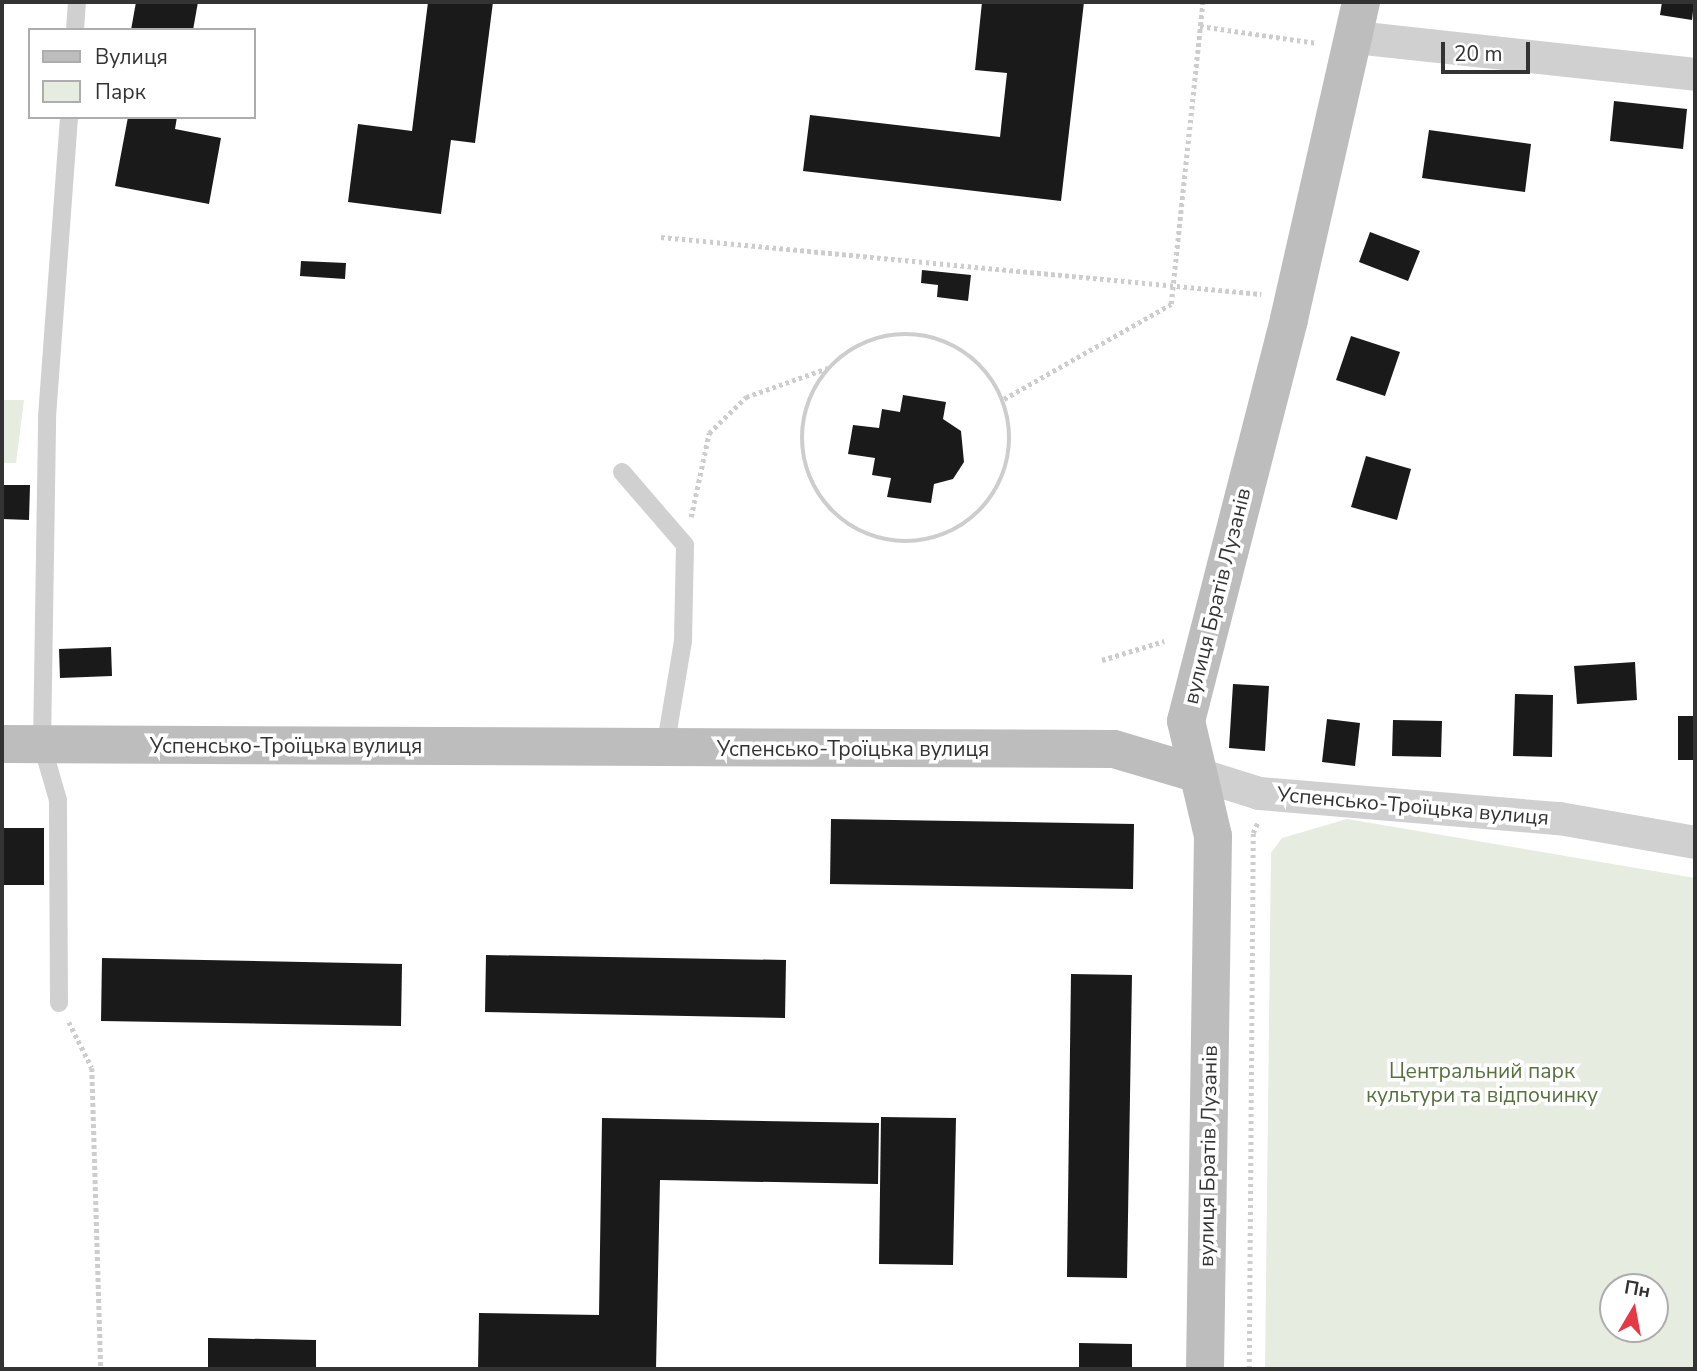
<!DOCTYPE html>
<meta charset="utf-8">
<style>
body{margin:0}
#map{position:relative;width:1697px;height:1371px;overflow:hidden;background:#fff;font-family:"Nunito Sans",sans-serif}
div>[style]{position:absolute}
.green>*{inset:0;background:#e6ecdf}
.building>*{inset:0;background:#1a1a1a}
.path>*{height:4.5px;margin-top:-2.25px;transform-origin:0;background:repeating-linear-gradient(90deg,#cdcdcd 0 3.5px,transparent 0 7px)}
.path>.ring{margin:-2.25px;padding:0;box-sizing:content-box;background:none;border:4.5px solid #cdcdcd;border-radius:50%}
.lane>*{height:18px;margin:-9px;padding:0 9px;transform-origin:9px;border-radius:9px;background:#d0d0d0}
.street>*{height:33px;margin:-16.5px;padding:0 16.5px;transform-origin:16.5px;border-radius:16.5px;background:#d0d0d0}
.secondary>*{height:38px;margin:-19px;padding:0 19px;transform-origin:19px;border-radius:19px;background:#bdbdbd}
span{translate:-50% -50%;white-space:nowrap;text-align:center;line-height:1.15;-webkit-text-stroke:7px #fff;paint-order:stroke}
.street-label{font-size:21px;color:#333}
.park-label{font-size:21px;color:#56703f}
.frame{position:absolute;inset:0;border:4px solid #333;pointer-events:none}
.legend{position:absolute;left:28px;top:28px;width:228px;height:91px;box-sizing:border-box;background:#fff;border:2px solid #adadad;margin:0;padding:9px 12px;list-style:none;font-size:21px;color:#333}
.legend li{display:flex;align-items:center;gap:14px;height:35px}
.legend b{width:35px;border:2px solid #adadad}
.north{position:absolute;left:1599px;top:1273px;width:70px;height:70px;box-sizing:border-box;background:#fff;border:2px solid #adadad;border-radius:50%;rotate:10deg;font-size:19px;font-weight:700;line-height:28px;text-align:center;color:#333}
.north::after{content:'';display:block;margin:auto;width:24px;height:32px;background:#e63946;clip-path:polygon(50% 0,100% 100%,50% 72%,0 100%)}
.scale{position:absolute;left:1441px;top:42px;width:89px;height:32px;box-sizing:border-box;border:4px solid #333;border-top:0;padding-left:9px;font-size:21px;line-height:24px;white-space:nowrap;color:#333;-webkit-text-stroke:5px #fff;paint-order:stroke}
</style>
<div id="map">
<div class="green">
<div style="clip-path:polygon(2px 400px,24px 400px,16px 463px,2px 463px)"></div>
<div style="clip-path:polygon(evenodd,1347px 819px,1695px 878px,1695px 1369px,1265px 1369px,1271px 853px,1282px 838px,1347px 819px,1613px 1287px,1655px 1287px,1655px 1329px,1613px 1329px,1613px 1287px)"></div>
</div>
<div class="building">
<div style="clip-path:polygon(136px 2px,198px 2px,193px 30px,131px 30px)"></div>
<div style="clip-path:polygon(428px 2px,493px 2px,475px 143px,451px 140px,441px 214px,348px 202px,358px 124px,412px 131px)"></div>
<div style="clip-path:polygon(982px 2px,1084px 2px,1061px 201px,803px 171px,810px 115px,1000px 137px,1007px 73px,975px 70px)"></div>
<div style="clip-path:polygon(1662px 2px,1694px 2px,1692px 20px,1660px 15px)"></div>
<div style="clip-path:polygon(1614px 101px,1687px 109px,1683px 149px,1610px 141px)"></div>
<div style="clip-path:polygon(128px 117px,177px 117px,175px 129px,221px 138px,209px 204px,115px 186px)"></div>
<div style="clip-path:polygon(1429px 130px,1531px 144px,1525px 192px,1422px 178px)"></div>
<div style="clip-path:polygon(1370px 232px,1420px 251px,1408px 281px,1359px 262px)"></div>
<div style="clip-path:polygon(301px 261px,346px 263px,345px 279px,300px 276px)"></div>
<div style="clip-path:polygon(922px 270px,971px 275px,968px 301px,937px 297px,938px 285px,921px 283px)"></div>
<div style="clip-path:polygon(1351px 336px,1400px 352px,1385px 396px,1336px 380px)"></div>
<div style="clip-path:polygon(903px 395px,946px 402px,943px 419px,961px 431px,964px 462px,953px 479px,934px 484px,931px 503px,887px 497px,891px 478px,872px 475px,875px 458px,848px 454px,853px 425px,879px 428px,882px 409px,900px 412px)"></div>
<div style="clip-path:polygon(1366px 456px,1411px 469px,1397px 520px,1351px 507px)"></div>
<div style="clip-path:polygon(2px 485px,30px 485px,29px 520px,2px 519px)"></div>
<div style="clip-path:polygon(111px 647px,112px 676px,60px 678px,59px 649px)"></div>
<div style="clip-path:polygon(1635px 662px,1637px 700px,1577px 704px,1574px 666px)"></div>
<div style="clip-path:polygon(1233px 684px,1269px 686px,1265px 751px,1229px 748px)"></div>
<div style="clip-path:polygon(1515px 694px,1553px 695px,1552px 757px,1513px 756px)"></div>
<div style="clip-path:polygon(1678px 716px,1695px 716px,1695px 760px,1678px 760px)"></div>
<div style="clip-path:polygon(1327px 719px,1360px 723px,1355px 766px,1322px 762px)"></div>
<div style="clip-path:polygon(1393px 720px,1442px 721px,1441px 757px,1392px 756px)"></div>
<div style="clip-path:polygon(831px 819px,1134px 824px,1133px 889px,830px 884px)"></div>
<div style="clip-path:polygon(2px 828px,44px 828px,44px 885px,2px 885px)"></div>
<div style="clip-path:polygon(486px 955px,786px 960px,785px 1018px,485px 1012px)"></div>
<div style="clip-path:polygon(102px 958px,402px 964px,401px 1026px,101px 1021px)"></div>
<div style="clip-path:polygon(1071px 974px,1132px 975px,1127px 1278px,1067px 1277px)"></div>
<div style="clip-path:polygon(881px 1117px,956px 1118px,953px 1265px,879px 1264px)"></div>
<div style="clip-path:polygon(602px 1118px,879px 1123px,878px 1184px,660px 1180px,656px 1369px,478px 1369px,479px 1313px,599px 1315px)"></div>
<div style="clip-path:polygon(208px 1338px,316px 1340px,316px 1369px,208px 1369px)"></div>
<div style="clip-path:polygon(1079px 1343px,1132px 1344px,1132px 1369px,1079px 1369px)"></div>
</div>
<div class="path">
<div style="left:1200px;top:26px;width:118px;rotate:8.3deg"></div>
<div style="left:661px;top:237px;width:603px;rotate:5.43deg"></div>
<div class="ring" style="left:802px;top:334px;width:203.5px;height:203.5px"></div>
<div style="left:1004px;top:399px;width:192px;rotate:-29.6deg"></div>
<div style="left:1171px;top:304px;width:304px;rotate:-84deg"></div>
<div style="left:691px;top:517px;width:86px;rotate:-77.9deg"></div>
<div style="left:709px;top:433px;width:52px;rotate:-44.2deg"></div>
<div style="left:746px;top:397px;width:87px;rotate:-19.5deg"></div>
<div style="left:1102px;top:660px;width:65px;rotate:-17deg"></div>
<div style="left:69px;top:1022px;width:51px;rotate:63.4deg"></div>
<div style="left:92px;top:1068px;width:301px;rotate:88.3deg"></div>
<div style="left:1249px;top:1369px;width:536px;rotate:-89.57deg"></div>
<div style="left:1253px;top:833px;width:12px;rotate:-66deg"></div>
</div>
<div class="lane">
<div style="left:75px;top:30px;width:28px;rotate:-86deg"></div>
<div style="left:622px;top:472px;width:96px;rotate:49.2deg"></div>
<div style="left:685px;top:545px;width:96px;rotate:91.2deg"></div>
<div style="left:683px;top:641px;width:109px;rotate:99.5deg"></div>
<div style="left:59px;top:1003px;width:203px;rotate:-90.3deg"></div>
<div style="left:58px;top:800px;width:57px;rotate:-106.2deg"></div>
<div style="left:42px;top:745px;width:328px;rotate:-89.1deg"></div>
<div style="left:47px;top:417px;width:301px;rotate:-85.8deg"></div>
</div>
<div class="street">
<div style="left:1355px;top:37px;width:342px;rotate:6.2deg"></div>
<div style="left:1195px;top:773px;width:67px;rotate:17.4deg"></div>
<div style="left:1259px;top:793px;width:301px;rotate:4.8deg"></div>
<div style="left:1559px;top:818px;width:138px;rotate:10deg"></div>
</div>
<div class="secondary">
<div style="left:2px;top:744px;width:1112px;rotate:0.26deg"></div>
<div style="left:1114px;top:749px;width:84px;rotate:16.5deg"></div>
<div style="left:1205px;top:1369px;width:533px;rotate:-89.14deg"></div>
<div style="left:1213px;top:836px;width:118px;rotate:-103.2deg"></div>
<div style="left:1186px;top:721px;width:415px;rotate:-75.6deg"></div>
<div style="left:1289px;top:319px;width:325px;rotate:-77.2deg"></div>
</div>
<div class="street-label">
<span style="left:1217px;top:596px;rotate:-76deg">вулиця Братів Лузанів</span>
<span style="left:286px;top:746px">Успенсько-Троїцька вулиця</span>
<span style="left:853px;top:749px">Успенсько-Троїцька вулиця</span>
<span style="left:1413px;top:806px;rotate:5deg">Успенсько-Троїцька вулиця</span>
<span style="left:1208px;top:1156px;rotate:-89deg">вулиця Братів Лузанів</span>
</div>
<div class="park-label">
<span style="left:1482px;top:1083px">Центральний парк<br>культури та відпочинку</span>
</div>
<div class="frame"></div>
<ul class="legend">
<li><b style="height:9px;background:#bdbdbd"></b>Вулиця</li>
<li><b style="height:19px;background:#e6ecdf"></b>Парк</li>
</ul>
<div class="north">Пн</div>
<div class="scale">20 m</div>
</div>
